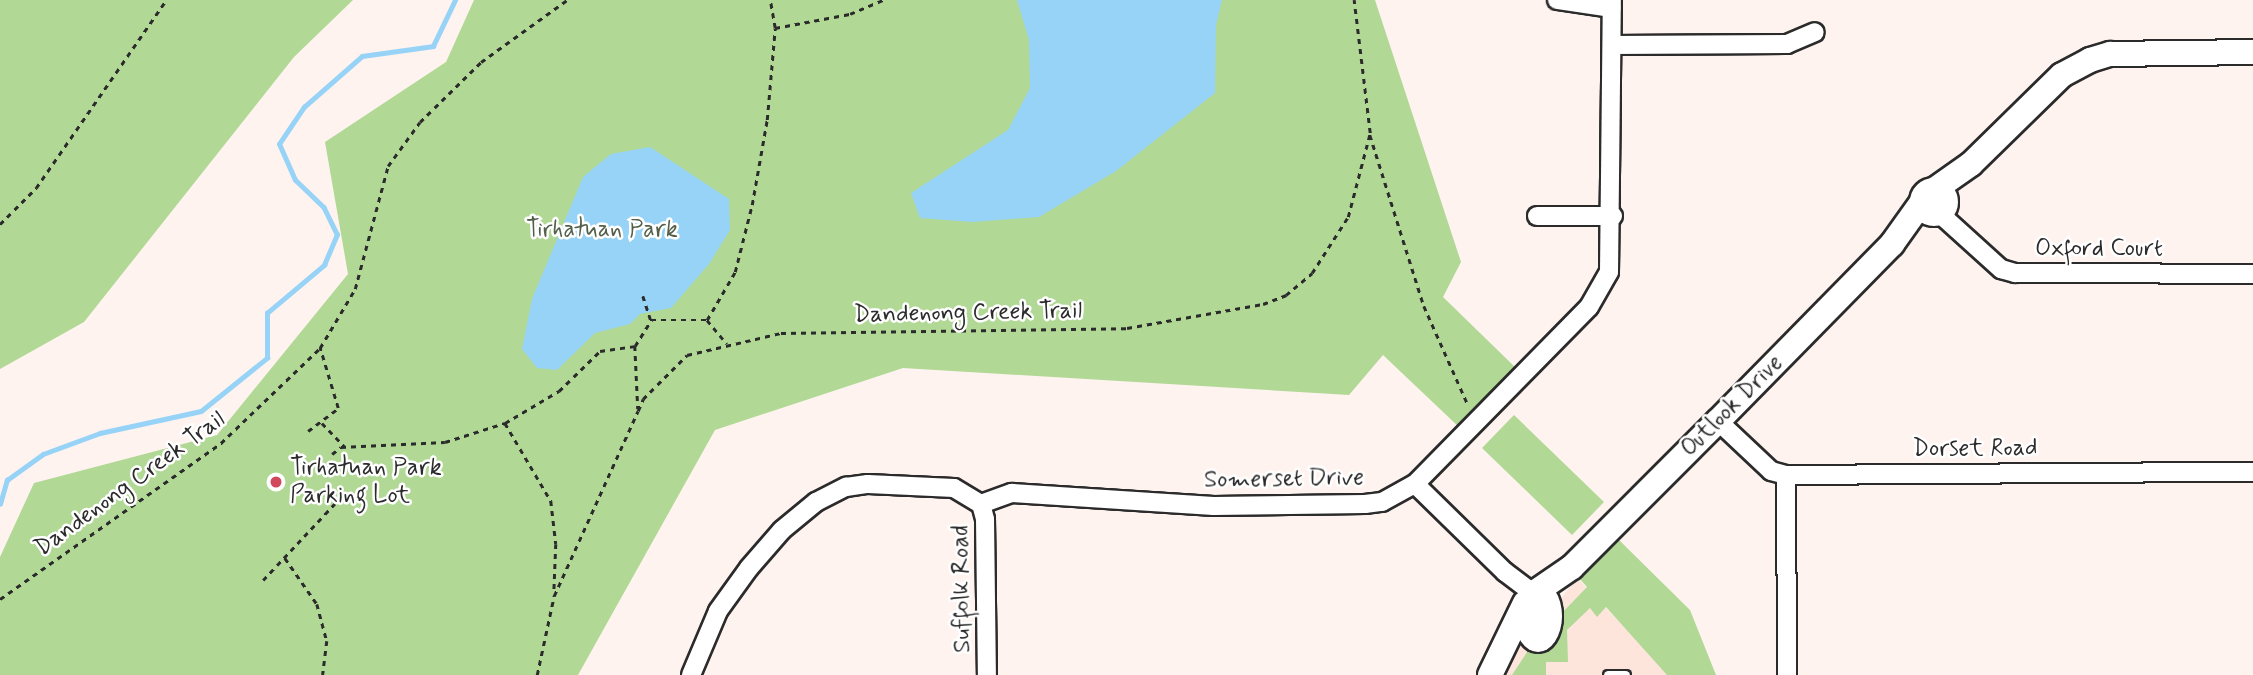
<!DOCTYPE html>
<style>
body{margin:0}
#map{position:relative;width:2253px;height:675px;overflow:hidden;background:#fef3ef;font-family:Mynerve,sans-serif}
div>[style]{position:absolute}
.built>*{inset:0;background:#fde5dc}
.green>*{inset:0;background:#b1d895}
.water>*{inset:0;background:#96d3f7}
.stream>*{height:4.5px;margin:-2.25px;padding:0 2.25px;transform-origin:2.25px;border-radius:2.25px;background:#96d3f7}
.path>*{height:2.5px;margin-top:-1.25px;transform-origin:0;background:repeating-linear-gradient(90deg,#2b2b2b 0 5px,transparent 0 10px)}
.roads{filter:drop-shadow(2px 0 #2b2b2b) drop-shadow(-2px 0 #2b2b2b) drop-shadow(0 2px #2b2b2b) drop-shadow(0 -2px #2b2b2b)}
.lane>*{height:9px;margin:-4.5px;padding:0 4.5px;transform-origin:4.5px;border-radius:4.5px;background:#fff}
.street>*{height:18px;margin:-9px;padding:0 9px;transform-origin:9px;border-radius:9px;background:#fff}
.secondary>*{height:24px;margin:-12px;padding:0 12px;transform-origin:12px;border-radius:12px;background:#fff}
.secondary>.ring{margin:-12px;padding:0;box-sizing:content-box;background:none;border:24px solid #fff;border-radius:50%}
.dots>*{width:19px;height:19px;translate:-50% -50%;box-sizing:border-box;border:4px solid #fff;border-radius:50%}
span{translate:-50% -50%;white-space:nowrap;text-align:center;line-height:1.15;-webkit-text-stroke:5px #fff;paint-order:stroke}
.park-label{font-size:24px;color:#535f4b}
.street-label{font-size:24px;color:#2b2b2b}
.poi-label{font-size:24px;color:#2b2b2b}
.left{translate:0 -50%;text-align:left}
</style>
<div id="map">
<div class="built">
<div style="clip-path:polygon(1577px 578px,1664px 668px,1667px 675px,1501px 675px,1530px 625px,1549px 614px)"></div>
</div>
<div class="green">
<div style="clip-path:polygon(0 0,353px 0,294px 57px,84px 322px,0 369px)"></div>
<div style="clip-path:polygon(474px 0,1375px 0,1461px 262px,1443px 297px,1517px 369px,1460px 428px,1383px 355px,1349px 395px,903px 368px,715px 430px,578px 675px,0 675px,0 557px,34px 483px,217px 435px,348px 274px,325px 142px,446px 62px)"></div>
<div style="clip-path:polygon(1514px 415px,1604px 502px,1572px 535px,1482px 448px)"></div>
<div style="clip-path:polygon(1619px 540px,1690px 610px,1716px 675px,1667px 675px,1606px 607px,1597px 617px,1590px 608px,1567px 630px,1568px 662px,1546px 662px,1546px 675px,1512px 675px,1533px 643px,1587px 587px,1579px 578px)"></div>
</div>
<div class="water">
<div style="clip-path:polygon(1017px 0,1222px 0,1216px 25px,1215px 93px,1116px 171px,1039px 217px,972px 222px,920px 218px,911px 193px,1008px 130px,1030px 88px,1029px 40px)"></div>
<div style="clip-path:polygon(650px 147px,729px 199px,730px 230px,709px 264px,671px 308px,640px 314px,630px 324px,595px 333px,557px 370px,537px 368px,522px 349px,532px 299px,583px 177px,611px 154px)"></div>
</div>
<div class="stream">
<div style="left:0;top:504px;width:25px;rotate:-74deg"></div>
<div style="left:7px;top:480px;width:44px;rotate:-35.8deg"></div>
<div style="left:43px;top:454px;width:61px;rotate:-20.2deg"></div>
<div style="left:100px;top:433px;width:103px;rotate:-12.3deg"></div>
<div style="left:201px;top:411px;width:85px;rotate:-38.8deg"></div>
<div style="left:267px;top:358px;width:45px;rotate:-90deg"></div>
<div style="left:267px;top:313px;width:75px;rotate:-40.1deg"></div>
<div style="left:324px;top:265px;width:33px;rotate:-67deg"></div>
<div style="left:337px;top:235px;width:30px;rotate:-116deg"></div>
<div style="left:324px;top:208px;width:40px;rotate:-136deg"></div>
<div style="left:295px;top:180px;width:39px;rotate:-114deg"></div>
<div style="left:279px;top:144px;width:45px;rotate:-56deg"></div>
<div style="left:304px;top:107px;width:77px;rotate:-41.3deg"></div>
<div style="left:362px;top:56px;width:72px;rotate:-8deg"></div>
<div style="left:433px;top:46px;width:51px;rotate:-64.4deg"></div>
</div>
<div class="path">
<div style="left:775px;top:28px;width:76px;rotate:-10.6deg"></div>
<div style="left:850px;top:14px;width:36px;rotate:-23deg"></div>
<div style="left:1370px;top:135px;width:179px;rotate:72.5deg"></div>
<div style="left:1424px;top:306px;width:108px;rotate:66deg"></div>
<div style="left:0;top:224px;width:51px;rotate:-45deg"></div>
<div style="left:36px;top:188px;width:229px;rotate:-55.3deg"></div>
<div style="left:643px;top:296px;width:25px;rotate:72deg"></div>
<div style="left:707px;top:320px;width:31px;rotate:50deg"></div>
<div style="left:635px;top:346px;width:63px;rotate:87.3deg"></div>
<div style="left:322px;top:423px;width:32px;rotate:46deg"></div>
<div style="left:505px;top:423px;width:91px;rotate:59.5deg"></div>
<div style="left:551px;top:501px;width:43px;rotate:83.4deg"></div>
<div style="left:556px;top:544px;width:49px;rotate:92.3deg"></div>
<div style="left:308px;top:431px;width:38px;rotate:-37deg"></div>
<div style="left:338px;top:408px;width:63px;rotate:-106.7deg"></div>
<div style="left:332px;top:454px;width:11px;rotate:-38deg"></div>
<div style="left:341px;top:447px;width:104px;rotate:-2.8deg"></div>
<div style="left:445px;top:442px;width:63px;rotate:-17.6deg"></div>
<div style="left:505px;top:423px;width:63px;rotate:-30.7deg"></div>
<div style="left:559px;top:391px;width:57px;rotate:-44.3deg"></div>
<div style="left:600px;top:351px;width:35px;rotate:-8deg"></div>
<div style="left:635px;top:346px;width:31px;rotate:-58deg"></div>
<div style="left:651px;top:320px;width:56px"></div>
<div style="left:707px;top:320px;width:56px;rotate:-59.7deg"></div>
<div style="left:735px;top:272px;width:69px;rotate:-75.8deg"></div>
<div style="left:752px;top:205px;width:86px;rotate:-80deg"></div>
<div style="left:767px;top:120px;width:92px;rotate:-85deg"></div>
<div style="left:775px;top:28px;width:28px;rotate:-100deg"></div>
<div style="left:285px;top:558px;width:56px;rotate:55.2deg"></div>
<div style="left:317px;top:604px;width:38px;rotate:75deg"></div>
<div style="left:327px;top:641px;width:34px;rotate:97deg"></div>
<div style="left:263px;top:580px;width:112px;rotate:-46.8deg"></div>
<div style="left:0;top:599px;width:271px;rotate:-35.2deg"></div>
<div style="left:221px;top:443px;width:137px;rotate:-43.8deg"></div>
<div style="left:320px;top:348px;width:69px;rotate:-59.3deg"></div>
<div style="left:355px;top:289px;width:127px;rotate:-75deg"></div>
<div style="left:388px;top:166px;width:54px;rotate:-54deg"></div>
<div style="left:420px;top:122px;width:86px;rotate:-44.5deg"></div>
<div style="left:481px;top:62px;width:106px;rotate:-35.8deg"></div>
<div style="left:537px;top:675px;width:81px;rotate:-77.9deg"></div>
<div style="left:554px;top:596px;width:203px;rotate:-65.6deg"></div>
<div style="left:638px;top:411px;width:13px;rotate:-67deg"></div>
<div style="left:643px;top:399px;width:62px;rotate:-45deg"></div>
<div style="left:687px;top:355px;width:97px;rotate:-13.2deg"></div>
<div style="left:781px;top:333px;width:346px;rotate:-0.8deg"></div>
<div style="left:1127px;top:328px;width:138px;rotate:-10deg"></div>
<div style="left:1263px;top:304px;width:25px;rotate:-21deg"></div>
<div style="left:1286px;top:295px;width:34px;rotate:-40deg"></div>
<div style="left:1312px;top:273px;width:67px;rotate:-57.3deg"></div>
<div style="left:1348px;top:217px;width:87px;rotate:-75.3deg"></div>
<div style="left:1370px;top:133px;width:134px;rotate:-96.9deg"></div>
</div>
<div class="roads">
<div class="lane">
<div style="left:1608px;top:675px;width:17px"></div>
</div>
<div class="street">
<div style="left:1557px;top:0;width:55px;rotate:8.4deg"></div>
<div style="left:1612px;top:45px;width:175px;rotate:-0.3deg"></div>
<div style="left:1787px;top:44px;width:30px;rotate:-23deg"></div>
<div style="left:1939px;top:213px;width:84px;rotate:42.1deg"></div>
<div style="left:2001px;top:269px;width:15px;rotate:16deg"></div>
<div style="left:2015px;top:273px;width:238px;rotate:0.2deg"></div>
<div style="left:1537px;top:216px;width:76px"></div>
<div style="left:1718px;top:421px;width:73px;rotate:43.3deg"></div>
<div style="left:1771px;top:471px;width:16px;rotate:15deg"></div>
<div style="left:1786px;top:475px;width:467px;rotate:-0.4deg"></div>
<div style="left:1786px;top:475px;width:200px;rotate:89.7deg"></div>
<div style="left:1415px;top:484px;width:126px;rotate:44.4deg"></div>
<div style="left:1505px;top:572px;width:34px;rotate:37deg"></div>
<div style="left:981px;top:504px;width:16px;rotate:75deg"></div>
<div style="left:985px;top:519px;width:156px;rotate:89.3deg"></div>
<div style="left:691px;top:675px;width:69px;rotate:-67.1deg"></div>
<div style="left:718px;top:611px;width:53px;rotate:-54.2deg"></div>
<div style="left:749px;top:568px;width:50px;rotate:-49deg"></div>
<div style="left:782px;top:530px;width:44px;rotate:-39.5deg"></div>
<div style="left:816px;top:502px;width:34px;rotate:-27deg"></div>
<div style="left:846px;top:487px;width:22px;rotate:-8deg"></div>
<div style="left:868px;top:484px;width:86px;rotate:2.7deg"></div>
<div style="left:954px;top:488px;width:31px;rotate:31deg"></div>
<div style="left:981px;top:504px;width:33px;rotate:-20deg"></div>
<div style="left:1012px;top:493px;width:202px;rotate:3.7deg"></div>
<div style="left:1214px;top:506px;width:151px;rotate:-0.8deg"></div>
<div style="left:1365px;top:504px;width:17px;rotate:-7deg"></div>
<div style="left:1382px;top:502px;width:38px;rotate:-29deg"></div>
<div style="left:1415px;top:484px;width:248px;rotate:-45.5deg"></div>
<div style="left:1589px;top:307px;width:40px;rotate:-60.3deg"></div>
<div style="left:1609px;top:272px;width:272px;rotate:-89.4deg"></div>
</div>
<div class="secondary">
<div style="left:1934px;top:190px;width:45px;rotate:-35.1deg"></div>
<div style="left:1971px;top:164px;width:127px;rotate:-44.4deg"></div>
<div style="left:2062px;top:75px;width:32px;rotate:-28deg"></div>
<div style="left:2090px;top:60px;width:21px;rotate:-17deg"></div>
<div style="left:2110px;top:54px;width:143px;rotate:-0.8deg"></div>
<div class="ring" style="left:1922px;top:190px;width:0;height:0"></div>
<div style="left:1537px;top:591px;width:42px;rotate:-34.4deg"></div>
<div style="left:1572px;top:567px;width:206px;rotate:-45deg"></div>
<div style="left:1718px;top:421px;width:248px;rotate:-45.5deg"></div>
<div style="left:1892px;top:244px;width:52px;rotate:-54.5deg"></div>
<div class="ring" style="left:1526px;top:592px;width:-2px;height:-2px"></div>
<div style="left:1490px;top:675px;width:80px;rotate:-64.1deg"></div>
</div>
</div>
<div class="dots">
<div style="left:276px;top:482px;background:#d1495b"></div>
</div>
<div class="park-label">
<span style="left:602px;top:230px">Tirhatuan Park</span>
</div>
<div class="street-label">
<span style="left:2099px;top:249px">Oxford Court</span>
<span style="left:968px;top:313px;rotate:-1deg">Dandenong Creek Trail</span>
<span style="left:1732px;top:406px;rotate:-45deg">Outlook Drive</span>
<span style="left:1975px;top:449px">Dorset Road</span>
<span style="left:1284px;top:479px;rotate:-1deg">Somerset Drive</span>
<span style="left:130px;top:484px;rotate:-36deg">Dandenong Creek Trail</span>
<span style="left:962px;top:589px;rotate:-91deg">Suffolk Road</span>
</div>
<div class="poi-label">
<span class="left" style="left:290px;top:482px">Tirhatuan Park<br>Parking Lot</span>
</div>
</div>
